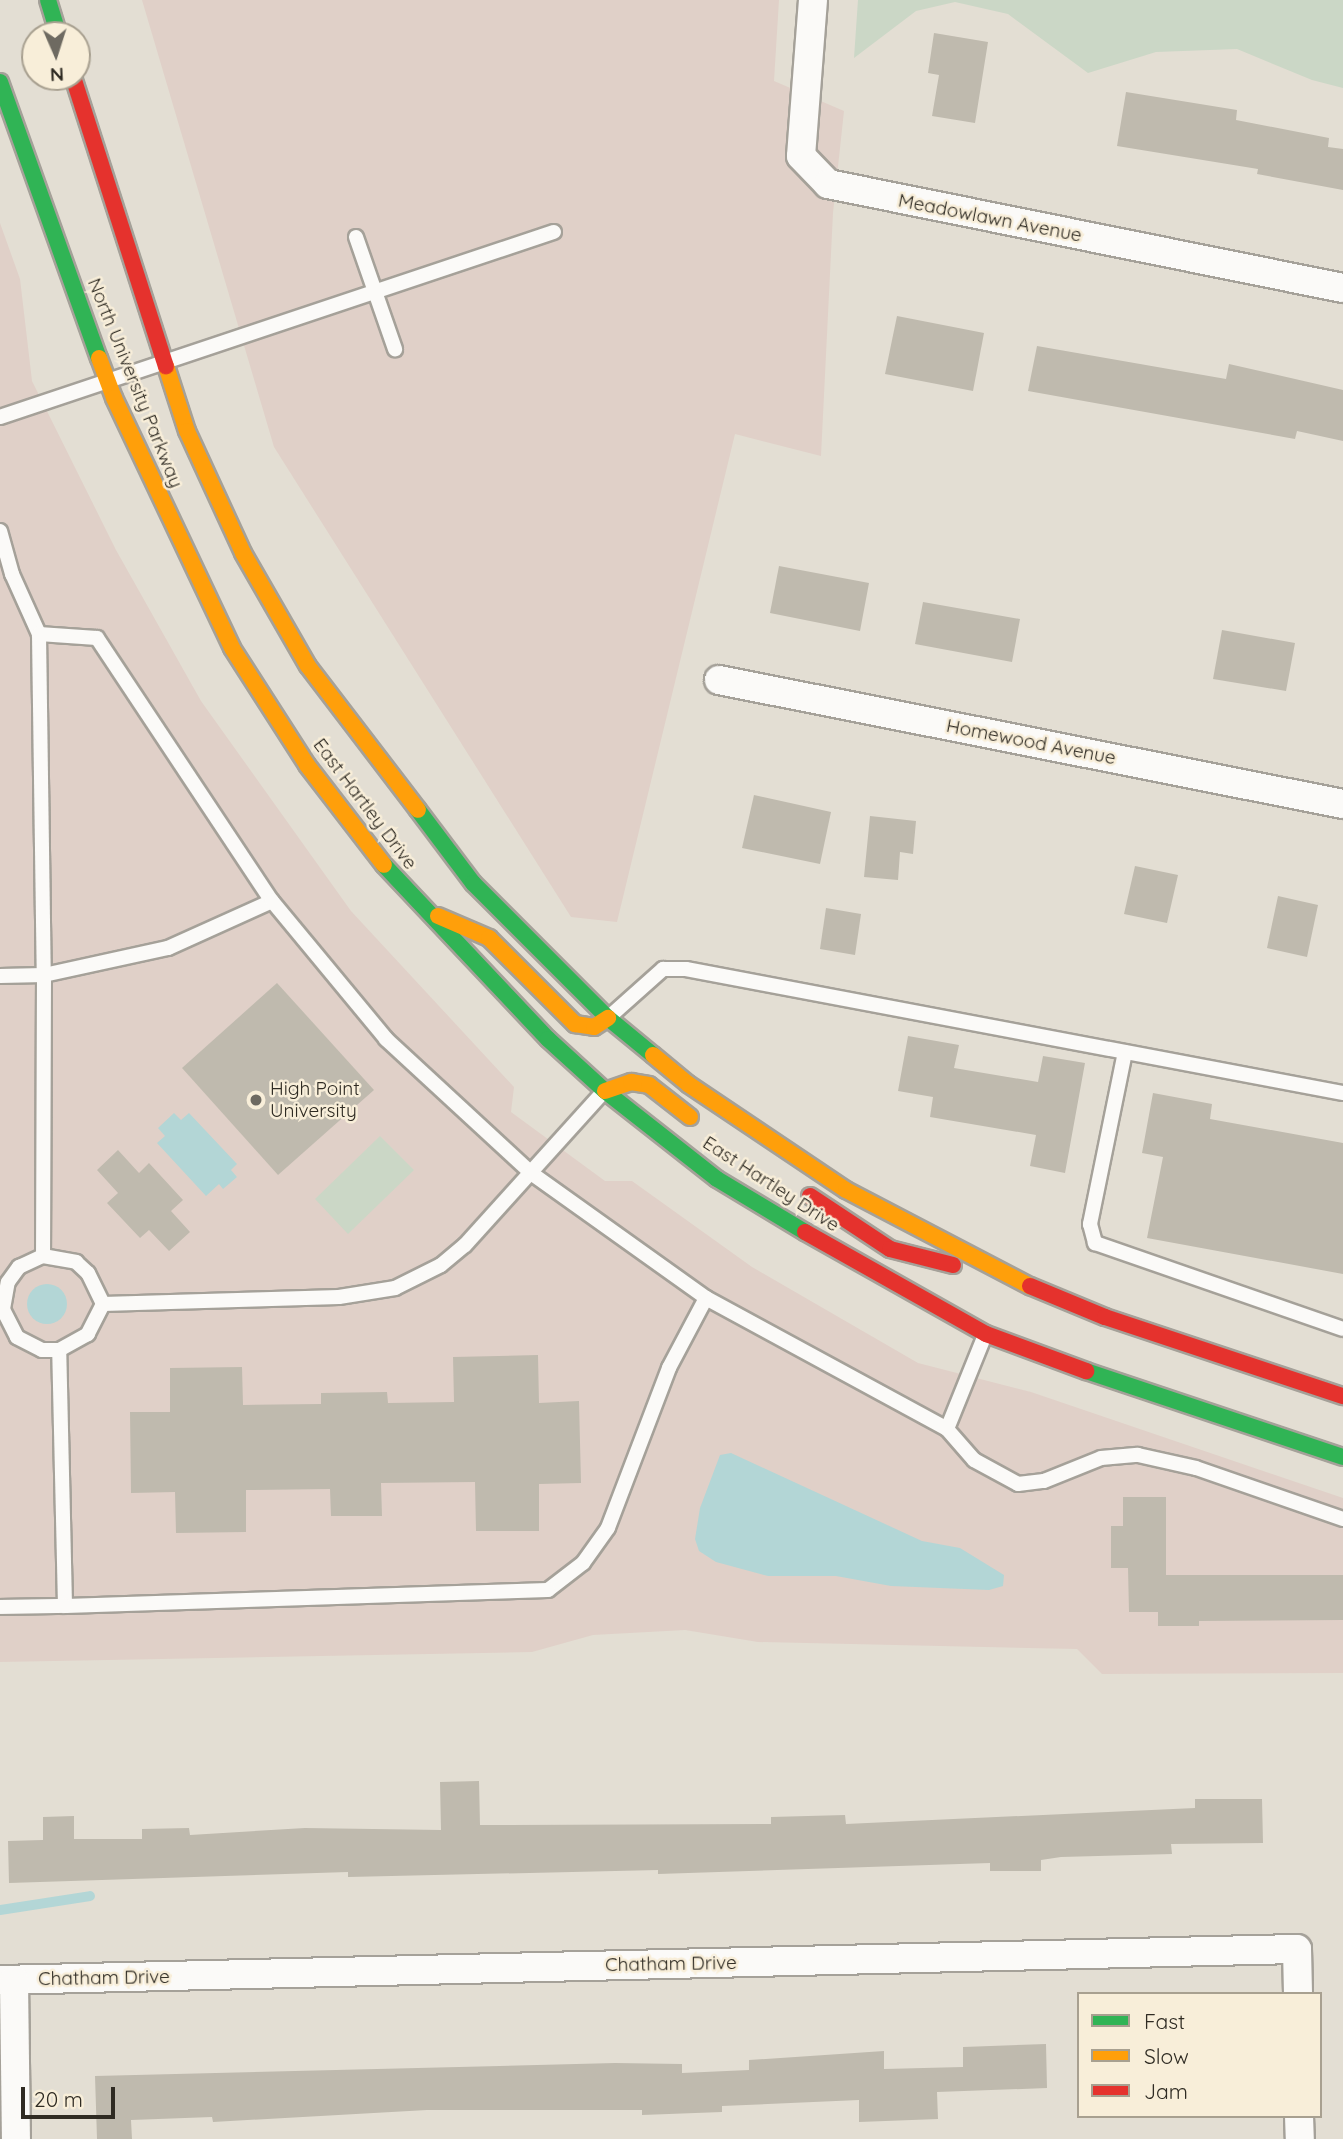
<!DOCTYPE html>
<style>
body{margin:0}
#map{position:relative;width:1343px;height:2139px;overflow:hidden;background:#e3ded3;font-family:Quicksand,sans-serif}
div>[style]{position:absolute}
.education>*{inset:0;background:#e0d0c8}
.green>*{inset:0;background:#cbd7c6}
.water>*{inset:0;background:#b3d6d6}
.round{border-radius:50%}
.stream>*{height:10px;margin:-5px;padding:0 5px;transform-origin:5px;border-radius:5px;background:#b3d6d6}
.building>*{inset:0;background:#bfbaae}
.roads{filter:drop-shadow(2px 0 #a5a199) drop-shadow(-2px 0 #a5a199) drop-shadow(0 2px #a5a199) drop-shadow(0 -2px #a5a199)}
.lane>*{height:14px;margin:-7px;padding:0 7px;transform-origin:7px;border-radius:7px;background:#fbfaf8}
.street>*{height:28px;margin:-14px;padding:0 14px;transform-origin:14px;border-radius:14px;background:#fbfaf8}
.fast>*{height:16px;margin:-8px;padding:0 8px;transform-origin:8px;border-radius:8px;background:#30b455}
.slow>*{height:16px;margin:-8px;padding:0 8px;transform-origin:8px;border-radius:8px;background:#ff9f0a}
.jam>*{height:16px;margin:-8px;padding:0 8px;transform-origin:8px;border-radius:8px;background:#e5322d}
.dots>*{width:19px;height:19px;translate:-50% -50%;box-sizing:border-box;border:4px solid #f8eed9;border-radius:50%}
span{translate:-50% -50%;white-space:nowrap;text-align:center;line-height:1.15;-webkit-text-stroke:5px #f8eed9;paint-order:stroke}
.street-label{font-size:19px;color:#2f2b23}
.poi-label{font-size:19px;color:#2f2b23}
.left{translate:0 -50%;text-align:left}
.legend{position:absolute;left:1077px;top:1992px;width:245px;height:126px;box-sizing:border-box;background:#f8eed9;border:2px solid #a8a090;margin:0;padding:9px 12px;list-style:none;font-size:21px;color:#2f2b23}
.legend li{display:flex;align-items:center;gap:14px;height:35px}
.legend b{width:35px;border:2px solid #a8a090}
.north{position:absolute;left:21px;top:21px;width:70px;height:70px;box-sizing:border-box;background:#f8eed9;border:2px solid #a8a090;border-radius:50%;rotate:177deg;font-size:19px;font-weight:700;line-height:28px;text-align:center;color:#2f2b23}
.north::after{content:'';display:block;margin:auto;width:24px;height:32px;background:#6e6a61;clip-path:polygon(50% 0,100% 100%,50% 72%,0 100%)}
.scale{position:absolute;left:21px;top:2087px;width:94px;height:32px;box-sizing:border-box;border:4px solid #2f2b23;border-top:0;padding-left:9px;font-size:21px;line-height:24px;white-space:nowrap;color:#2f2b23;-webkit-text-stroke:5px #f8eed9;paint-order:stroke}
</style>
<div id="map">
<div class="education">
<div style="clip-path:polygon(142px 0,779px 0,774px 81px,844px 111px,833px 213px,821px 456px,735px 434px,617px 922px,571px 917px,274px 447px)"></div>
<div style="clip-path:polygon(0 223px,20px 279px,32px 381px,116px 550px,201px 701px,351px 911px,514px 1087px,511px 1112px,605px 1181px,632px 1181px,752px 1267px,918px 1363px,1031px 1392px,1343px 1498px,1343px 1673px,1102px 1674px,1077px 1649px,758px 1642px,685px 1630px,593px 1635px,532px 1652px,0 1662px)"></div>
</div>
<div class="green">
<div style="clip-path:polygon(858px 0,1343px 0,1343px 88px,1312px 80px,1237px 49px,1156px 52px,1088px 73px,1008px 14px,955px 2px,916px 11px,854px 58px)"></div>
<div style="clip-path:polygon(380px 1136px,414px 1170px,348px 1234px,315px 1199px)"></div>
</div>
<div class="water">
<div style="clip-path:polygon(174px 1113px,181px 1120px,189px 1113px,237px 1164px,231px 1170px,237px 1177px,223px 1189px,219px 1184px,206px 1196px,157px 1143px,165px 1136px,158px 1128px)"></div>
<div class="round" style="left:27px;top:1284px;width:40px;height:40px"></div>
<div style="clip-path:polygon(731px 1453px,922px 1541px,960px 1548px,1004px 1575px,1003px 1586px,989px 1590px,891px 1586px,836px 1576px,768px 1576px,716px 1562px,699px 1551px,695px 1539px,700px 1508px,720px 1455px)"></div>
</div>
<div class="stream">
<div style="left:0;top:1910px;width:91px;rotate:-8.8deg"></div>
</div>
<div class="building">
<div style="clip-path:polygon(934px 33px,988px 42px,975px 123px,932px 116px,939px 75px,928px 73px)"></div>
<div style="clip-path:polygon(1126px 92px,1237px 110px,1236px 120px,1329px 138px,1328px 147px,1343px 149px,1343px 190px,1257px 174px,1258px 169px,1117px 146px)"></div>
<div style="clip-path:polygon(897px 316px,984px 333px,973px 391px,885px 374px)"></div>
<div style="clip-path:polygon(1037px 346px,1226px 379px,1229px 364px,1343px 390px,1343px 441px,1297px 431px,1295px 439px,1028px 391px)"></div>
<div style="clip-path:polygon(779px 566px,869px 583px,860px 631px,770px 613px)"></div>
<div style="clip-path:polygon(923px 602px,1020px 619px,1012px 662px,915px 644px)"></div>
<div style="clip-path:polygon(1222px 630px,1295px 643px,1286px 691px,1213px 679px)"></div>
<div style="clip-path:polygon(754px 795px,831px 812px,820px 864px,742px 848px)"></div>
<div style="clip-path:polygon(870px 816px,916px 821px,913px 854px,900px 852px,898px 880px,864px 877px)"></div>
<div style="clip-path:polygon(1135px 866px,1178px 875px,1167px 923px,1124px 914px)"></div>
<div style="clip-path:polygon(1278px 896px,1318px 905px,1307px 957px,1267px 948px)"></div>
<div style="clip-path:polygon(826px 908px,861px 914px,855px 955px,820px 949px)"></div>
<div style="clip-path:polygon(277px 983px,374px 1090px,278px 1175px,182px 1068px)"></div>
<div style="clip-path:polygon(908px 1036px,959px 1045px,954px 1068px,1038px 1082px,1043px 1056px,1085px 1063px,1065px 1173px,1030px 1166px,1036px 1135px,930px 1117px,933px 1097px,898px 1091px)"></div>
<div style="clip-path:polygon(1153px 1093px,1212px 1104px,1210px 1119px,1343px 1143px,1343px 1274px,1147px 1238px,1163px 1157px,1142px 1153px)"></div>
<div style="clip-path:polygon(118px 1150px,139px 1173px,149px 1163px,183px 1200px,171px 1211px,190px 1232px,169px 1251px,149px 1230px,140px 1238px,107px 1203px,118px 1193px,97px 1170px)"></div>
<div style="clip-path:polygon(538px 1355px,539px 1403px,579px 1401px,581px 1483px,539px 1484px,539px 1531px,476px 1531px,475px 1482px,381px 1483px,382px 1516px,331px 1516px,330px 1489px,246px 1490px,246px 1532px,176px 1533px,175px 1492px,131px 1493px,130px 1412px,170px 1412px,170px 1368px,242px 1367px,243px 1405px,321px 1404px,321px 1393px,387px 1392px,388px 1403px,454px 1402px,453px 1357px)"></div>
<div style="clip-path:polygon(1123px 1497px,1166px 1497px,1166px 1575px,1343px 1575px,1343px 1620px,1199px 1621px,1199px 1626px,1158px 1626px,1158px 1612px,1129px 1612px,1128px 1568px,1111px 1568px,1111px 1526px,1123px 1526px)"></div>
<div style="clip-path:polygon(479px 1781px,480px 1825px,771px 1824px,771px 1817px,845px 1815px,846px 1824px,1195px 1808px,1195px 1799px,1262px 1799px,1263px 1843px,1171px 1844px,1172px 1854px,1061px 1857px,1041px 1860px,1041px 1871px,990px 1871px,990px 1863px,658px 1874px,658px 1870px,348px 1877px,348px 1872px,9px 1883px,8px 1841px,43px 1840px,43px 1817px,74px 1816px,74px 1839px,142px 1839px,142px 1829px,189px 1828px,190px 1835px,305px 1828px,441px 1830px,440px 1782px)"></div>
<div style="clip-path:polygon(1046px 2044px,1047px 2088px,937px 2092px,938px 2119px,859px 2122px,859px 2100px,722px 2106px,722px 2112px,642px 2115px,642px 2110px,427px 2110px,213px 2122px,212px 2117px,131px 2120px,132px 2139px,97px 2139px,95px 2076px,615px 2063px,682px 2064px,682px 2073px,749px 2070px,749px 2060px,884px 2051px,884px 2069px,963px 2067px,963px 2047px)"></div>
</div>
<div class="roads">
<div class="lane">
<div style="left:356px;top:237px;width:119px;rotate:70.8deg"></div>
<div style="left:0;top:417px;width:584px;rotate:-18.47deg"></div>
<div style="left:0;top:531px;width:45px;rotate:74.4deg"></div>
<div style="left:12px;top:574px;width:66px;rotate:65.8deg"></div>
<div style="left:39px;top:634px;width:341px;rotate:89.2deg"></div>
<div style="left:44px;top:975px;width:127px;rotate:-12.3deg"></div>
<div style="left:168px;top:948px;width:114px;rotate:-24.3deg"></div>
<div style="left:39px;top:634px;width:58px;rotate:3.9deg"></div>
<div style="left:97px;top:638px;width:316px;rotate:56.4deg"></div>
<div style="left:272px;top:901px;width:179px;rotate:50.4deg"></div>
<div style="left:386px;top:1039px;width:197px;rotate:42.7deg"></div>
<div style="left:531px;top:1173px;width:215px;rotate:35.5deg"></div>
<div style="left:706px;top:1298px;width:79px;rotate:117.9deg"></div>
<div style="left:669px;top:1368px;width:171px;rotate:110.9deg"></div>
<div style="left:608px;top:1528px;width:43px;rotate:125.5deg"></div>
<div style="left:583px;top:1563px;width:44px;rotate:142.4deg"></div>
<div style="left:548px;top:1590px;width:483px;rotate:178.1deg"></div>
<div style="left:65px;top:1606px;width:256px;rotate:-91.3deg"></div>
<div style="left:0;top:976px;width:44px;rotate:-1.3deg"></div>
<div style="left:44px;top:975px;width:281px;rotate:90.2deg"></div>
<div style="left:608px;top:1018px;width:74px;rotate:-41.7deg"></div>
<div style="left:663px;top:969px;width:23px"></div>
<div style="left:686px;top:969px;width:669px;rotate:10.69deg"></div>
<div style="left:1125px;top:1052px;width:176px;rotate:101.5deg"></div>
<div style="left:1090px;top:1224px;width:20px;rotate:75deg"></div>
<div style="left:1095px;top:1243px;width:262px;rotate:19.1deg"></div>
<div style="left:43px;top:1256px;width:34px;rotate:10deg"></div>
<div style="left:76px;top:1262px;width:16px;rotate:43deg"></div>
<div style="left:88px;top:1273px;width:34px;rotate:64deg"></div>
<div style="left:103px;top:1304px;width:34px;rotate:117deg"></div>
<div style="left:88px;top:1334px;width:33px;rotate:151deg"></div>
<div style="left:59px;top:1350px;width:17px;rotate:180deg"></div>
<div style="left:42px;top:1350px;width:28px;rotate:-153deg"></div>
<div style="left:17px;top:1337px;width:31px;rotate:-117deg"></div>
<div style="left:3px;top:1309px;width:27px;rotate:-80deg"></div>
<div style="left:8px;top:1282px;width:19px;rotate:-54deg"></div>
<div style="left:19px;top:1267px;width:26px;rotate:-25deg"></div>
<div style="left:706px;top:1298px;width:274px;rotate:28.5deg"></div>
<div style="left:947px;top:1429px;width:101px;rotate:-68deg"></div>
<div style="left:103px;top:1304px;width:236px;rotate:-1.7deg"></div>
<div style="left:339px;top:1297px;width:57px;rotate:-9.1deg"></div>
<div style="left:395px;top:1288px;width:51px;rotate:-26.6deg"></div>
<div style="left:441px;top:1265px;width:31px;rotate:-40deg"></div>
<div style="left:465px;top:1245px;width:207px;rotate:-47.9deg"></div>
<div style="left:947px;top:1429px;width:41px;rotate:48.9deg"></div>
<div style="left:974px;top:1460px;width:50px;rotate:28.6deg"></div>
<div style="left:1018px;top:1484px;width:26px;rotate:-7deg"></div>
<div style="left:1044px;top:1481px;width:61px;rotate:-22deg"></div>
<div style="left:1101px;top:1458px;width:37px;rotate:-5deg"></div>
<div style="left:1138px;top:1455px;width:59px;rotate:12.6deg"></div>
<div style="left:1196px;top:1468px;width:156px;rotate:19.1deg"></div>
<div style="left:0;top:1607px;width:65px;rotate:-0.9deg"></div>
</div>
<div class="street">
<div style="left:813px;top:0;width:156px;rotate:94.4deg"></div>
<div style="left:801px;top:156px;width:39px;rotate:46deg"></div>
<div style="left:828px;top:184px;width:525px;rotate:11.42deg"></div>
<div style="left:719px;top:680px;width:636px;rotate:11.24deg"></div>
<div style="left:0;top:1980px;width:1297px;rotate:-1.37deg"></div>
<div style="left:1297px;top:1949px;width:45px;rotate:88.7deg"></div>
<div style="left:14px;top:1980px;width:159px;rotate:89.3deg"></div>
<div style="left:1299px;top:2116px;width:23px;rotate:88deg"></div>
</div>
<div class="fast">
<div style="left:48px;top:0;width:37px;rotate:73deg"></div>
<div style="left:0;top:82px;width:293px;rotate:70.3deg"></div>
<div style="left:418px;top:810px;width:91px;rotate:53deg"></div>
<div style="left:473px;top:883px;width:191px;rotate:45deg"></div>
<div style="left:608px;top:1018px;width:58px;rotate:39.4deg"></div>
<div style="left:384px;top:865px;width:239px;rotate:46.7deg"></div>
<div style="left:548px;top:1039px;width:77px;rotate:42.4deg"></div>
<div style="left:605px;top:1091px;width:142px;rotate:38.2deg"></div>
<div style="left:717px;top:1179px;width:103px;rotate:31.1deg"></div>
<div style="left:1086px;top:1371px;width:271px;rotate:18.5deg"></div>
</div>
<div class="slow">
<div style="left:99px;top:358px;width:43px;rotate:69.4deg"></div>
<div style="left:114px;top:398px;width:276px;rotate:64.7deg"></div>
<div style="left:232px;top:648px;width:139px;rotate:57.3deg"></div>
<div style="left:307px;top:765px;width:126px;rotate:52.4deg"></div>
<div style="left:166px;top:366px;width:68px;rotate:72.1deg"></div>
<div style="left:187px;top:431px;width:134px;rotate:65.3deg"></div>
<div style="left:243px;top:553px;width:130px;rotate:60.1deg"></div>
<div style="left:308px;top:666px;width:181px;rotate:52.6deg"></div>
<div style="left:438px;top:916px;width:56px;rotate:23.3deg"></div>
<div style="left:489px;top:938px;width:122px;rotate:45deg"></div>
<div style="left:575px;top:1024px;width:19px;rotate:9deg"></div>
<div style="left:594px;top:1027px;width:17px;rotate:-33deg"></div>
<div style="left:653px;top:1055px;width:45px;rotate:39.6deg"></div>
<div style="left:688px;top:1084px;width:190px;rotate:33.9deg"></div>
<div style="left:846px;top:1190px;width:208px;rotate:27.6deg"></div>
<div style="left:605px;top:1091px;width:28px;rotate:-19deg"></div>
<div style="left:631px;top:1082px;width:18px;rotate:9deg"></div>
<div style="left:649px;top:1085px;width:52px;rotate:38deg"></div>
</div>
<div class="jam">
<div style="left:73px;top:77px;width:304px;rotate:72.2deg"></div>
<div style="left:810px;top:1196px;width:96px;rotate:33.5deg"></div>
<div style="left:890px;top:1249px;width:65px;rotate:14.3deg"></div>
<div style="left:805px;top:1232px;width:208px;rotate:29.4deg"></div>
<div style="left:986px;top:1334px;width:107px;rotate:20.3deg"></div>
<div style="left:1030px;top:1286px;width:81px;rotate:22.5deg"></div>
<div style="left:1105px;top:1317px;width:251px;rotate:18.4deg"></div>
</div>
</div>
<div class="dots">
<div style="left:256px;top:1100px;background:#6e6a61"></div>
</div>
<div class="street-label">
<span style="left:990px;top:218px;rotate:11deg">Meadowlawn Avenue</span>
<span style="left:135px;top:383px;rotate:68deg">North University Parkway</span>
<span style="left:1031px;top:742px;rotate:11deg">Homewood Avenue</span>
<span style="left:365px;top:804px;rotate:53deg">East Hartley Drive</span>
<span style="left:771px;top:1184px;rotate:33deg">East Hartley Drive</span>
<span style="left:671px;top:1964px;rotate:-1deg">Chatham Drive</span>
<span style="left:104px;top:1978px;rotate:-1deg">Chatham Drive</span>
</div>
<div class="poi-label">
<span class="left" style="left:270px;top:1100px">High Point<br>University</span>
</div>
<ul class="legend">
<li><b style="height:9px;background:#30b455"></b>Fast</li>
<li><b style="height:9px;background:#ff9f0a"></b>Slow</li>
<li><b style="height:9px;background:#e5322d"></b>Jam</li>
</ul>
<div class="north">N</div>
<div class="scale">20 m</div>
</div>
